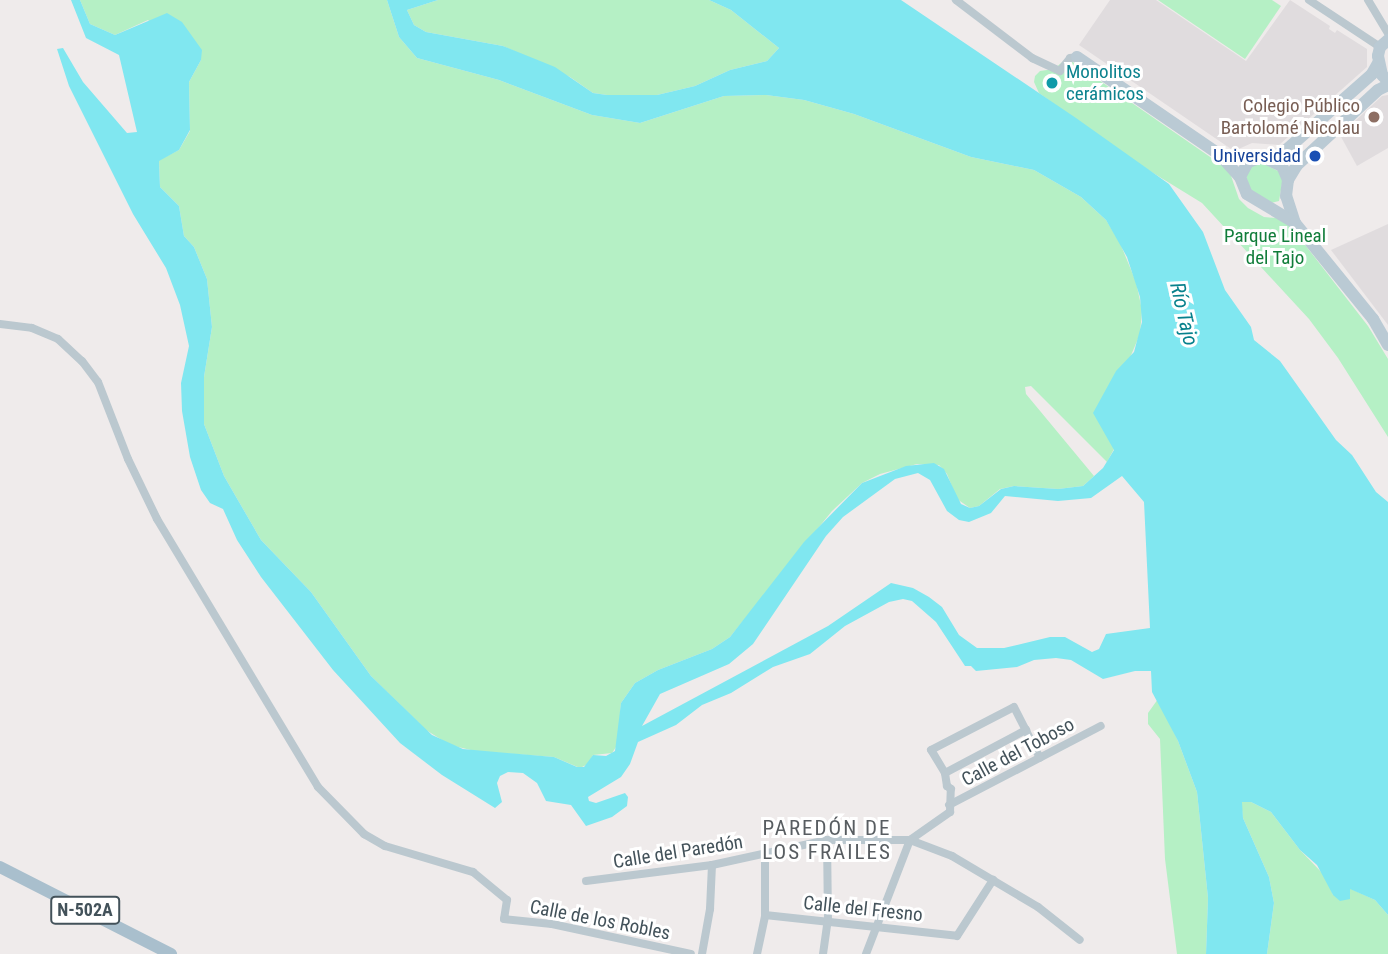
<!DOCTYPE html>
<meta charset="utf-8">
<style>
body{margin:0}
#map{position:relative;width:1388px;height:954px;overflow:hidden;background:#efebeb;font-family:"Roboto Condensed",sans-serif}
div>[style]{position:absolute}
.education>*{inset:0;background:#e0dcde}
.green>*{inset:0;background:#b5f0c5}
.water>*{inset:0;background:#80e7f0}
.street>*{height:8px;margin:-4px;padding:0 4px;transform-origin:4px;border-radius:4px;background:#bbc8cf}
.secondary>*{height:12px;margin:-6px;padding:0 6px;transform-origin:6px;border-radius:6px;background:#bacad4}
.primary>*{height:12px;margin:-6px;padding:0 6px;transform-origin:6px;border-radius:6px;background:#a9bfcd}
.dots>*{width:19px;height:19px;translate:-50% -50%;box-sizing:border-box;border:4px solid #fff;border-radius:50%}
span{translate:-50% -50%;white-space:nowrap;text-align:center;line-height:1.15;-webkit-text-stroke:6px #fff;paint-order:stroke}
.shield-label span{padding:2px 5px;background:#fff;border:2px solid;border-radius:5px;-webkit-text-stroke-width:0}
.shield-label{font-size:18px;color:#43525a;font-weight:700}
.culture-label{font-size:19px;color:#0d838f}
.left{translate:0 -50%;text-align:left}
.education-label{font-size:19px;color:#785e54}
.right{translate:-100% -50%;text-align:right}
.transit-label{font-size:19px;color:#164399}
.park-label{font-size:19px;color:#117d3a}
.street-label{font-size:19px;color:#43525a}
.water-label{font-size:21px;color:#07818c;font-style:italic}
.neighbourhood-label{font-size:21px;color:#585d61;letter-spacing:2px}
</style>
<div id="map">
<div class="education">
<div style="clip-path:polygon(1110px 0,1156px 0,1246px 61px,1290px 0,1330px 26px,1329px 29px,1335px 33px,1337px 30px,1367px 49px,1367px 67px,1279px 145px,1252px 143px,1234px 151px,1079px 45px)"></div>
<div style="clip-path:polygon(1388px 95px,1388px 148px,1357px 166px,1340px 135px,1382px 96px)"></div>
<div style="clip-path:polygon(1388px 224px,1388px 325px,1331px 250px)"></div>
</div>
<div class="green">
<div style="clip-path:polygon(80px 0,387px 0,399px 37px,417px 58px,499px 80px,592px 115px,640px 123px,724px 96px,766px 95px,804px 100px,854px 114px,971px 157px,1034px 170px,1081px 197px,1106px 220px,1120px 243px,1136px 282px,1142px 310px,1140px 334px,1129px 360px,1116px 372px,1104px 398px,1114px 449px,1107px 462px,1031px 386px,1025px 387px,1026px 394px,1094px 476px,1083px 486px,1058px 489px,1014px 486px,1000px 489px,979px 506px,970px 508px,957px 499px,947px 474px,939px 465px,917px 464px,880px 474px,862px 483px,832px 511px,730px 637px,712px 649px,658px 670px,635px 683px,621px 703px,618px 744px,612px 753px,593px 755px,588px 764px,580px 768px,554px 757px,475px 751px,450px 745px,426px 730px,371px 676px,311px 592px,261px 540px,224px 476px,204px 424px,204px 377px,212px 327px,207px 279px,194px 247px,184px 236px,179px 206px,160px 187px,159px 160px,179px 150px,190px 131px,189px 82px,201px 60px,148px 20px,115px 35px,90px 24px)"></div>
<div style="clip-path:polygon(438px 0,709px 0,731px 10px,779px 48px,767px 61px,730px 70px,695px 86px,657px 95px,607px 95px,593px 93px,570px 77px,503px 46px,426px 32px,414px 25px,407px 10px)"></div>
<div style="clip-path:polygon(1158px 0,1272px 0,1281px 6px,1245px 59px)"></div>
<div style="clip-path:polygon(1067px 58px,1229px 170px,1239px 199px,1248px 208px,1264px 217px,1285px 219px,1368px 326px,1388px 359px,1388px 437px,1338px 358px,1309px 319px,1202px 203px,1132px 160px,1039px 93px,1034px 82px,1035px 76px,1040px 71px,1054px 69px)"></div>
<div style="clip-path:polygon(1258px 161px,1278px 171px,1283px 178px,1279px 201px,1271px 203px,1249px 189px,1245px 169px)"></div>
<div style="clip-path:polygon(1158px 699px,1178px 741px,1197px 792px,1208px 898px,1206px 954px,1177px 954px,1165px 859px,1160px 739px,1148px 724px,1148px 713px)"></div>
<div style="clip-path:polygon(1241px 802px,1251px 802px,1271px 812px,1300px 850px,1326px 877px,1333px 895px,1349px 888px,1375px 900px,1388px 915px,1388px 954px,1267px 954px,1274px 903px,1269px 877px,1243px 818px)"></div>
</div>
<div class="water">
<div style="clip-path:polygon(evenodd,71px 0,80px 0,90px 24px,115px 35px,167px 13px,182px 22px,202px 50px,201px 60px,189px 82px,190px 130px,179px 150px,159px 161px,160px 187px,179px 206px,184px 236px,194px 247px,207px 279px,212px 327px,204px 377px,204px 424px,224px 476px,261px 540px,311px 592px,371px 676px,432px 735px,463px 749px,554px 757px,577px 767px,584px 767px,593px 755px,606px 756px,615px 751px,621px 703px,635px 683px,658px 670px,712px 649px,730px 637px,804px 542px,862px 483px,906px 466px,934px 463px,944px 469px,961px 504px,970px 508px,979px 506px,1001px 489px,1014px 486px,1058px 489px,1083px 486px,1103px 468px,1114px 450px,1093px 413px,1116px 371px,1134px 352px,1142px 322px,1140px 297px,1127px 257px,1106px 220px,1081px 197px,1034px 170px,971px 157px,854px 114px,804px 100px,766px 95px,724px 96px,640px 123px,592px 115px,499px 80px,417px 58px,399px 37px,387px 0,438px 0,407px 10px,414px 25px,426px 32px,503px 46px,555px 67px,593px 93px,607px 95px,657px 95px,695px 86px,730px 70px,767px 61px,779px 48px,731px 10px,709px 0,901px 0,1076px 118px,1169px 184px,1203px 232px,1225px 290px,1251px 327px,1254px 340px,1280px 361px,1336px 440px,1352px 455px,1376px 492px,1388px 502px,1388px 915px,1375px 900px,1350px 889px,1350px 899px,1340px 901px,1333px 895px,1317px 865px,1300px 850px,1271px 812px,1251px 802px,1242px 802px,1243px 818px,1269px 877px,1274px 903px,1267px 954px,1206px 954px,1208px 898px,1197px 792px,1178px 741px,1152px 692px,1151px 671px,1135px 671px,1103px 679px,1071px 660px,1056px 658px,1034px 660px,1017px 667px,976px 671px,971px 666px,965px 666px,936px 622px,912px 601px,903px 599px,889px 602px,845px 626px,810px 654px,773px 667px,731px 693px,702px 705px,676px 725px,638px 742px,630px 764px,621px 777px,588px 797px,589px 801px,596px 803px,625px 793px,628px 797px,627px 806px,612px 817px,586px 826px,571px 805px,546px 801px,537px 783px,523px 773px,508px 772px,500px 776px,497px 783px,502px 802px,495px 808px,442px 775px,400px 743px,333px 670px,261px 577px,237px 540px,223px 509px,210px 503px,201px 490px,190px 457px,182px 411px,181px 383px,189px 346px,180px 305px,166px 268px,133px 214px,69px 86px,57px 49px,63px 48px,83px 82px,127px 133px,137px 132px,119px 55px,86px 38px,71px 0,918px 473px,930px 480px,947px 511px,959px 520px,969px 522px,991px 513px,1005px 496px,1058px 501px,1091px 498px,1122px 476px,1144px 502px,1150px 628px,1106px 634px,1099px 649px,1092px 652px,1065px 637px,1050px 637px,1004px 648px,977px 648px,959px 635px,942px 607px,929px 597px,913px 588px,891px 583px,828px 626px,642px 726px,660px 694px,729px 664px,753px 644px,826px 536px,843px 517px,895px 479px,918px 473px)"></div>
</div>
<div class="street">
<div style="left:956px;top:0;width:96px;rotate:37.3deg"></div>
<div style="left:1032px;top:58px;width:31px;rotate:25deg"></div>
<div style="left:1060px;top:71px;width:16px;rotate:-52deg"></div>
<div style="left:1070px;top:58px;width:7px;rotate:-8deg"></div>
<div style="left:1309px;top:0;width:85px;rotate:33.5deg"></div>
<div style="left:1368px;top:0;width:39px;rotate:59deg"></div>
<div style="left:0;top:324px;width:32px;rotate:7deg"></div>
<div style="left:32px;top:328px;width:28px;rotate:23deg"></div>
<div style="left:58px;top:339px;width:33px;rotate:43deg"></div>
<div style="left:82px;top:361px;width:26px;rotate:53deg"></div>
<div style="left:98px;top:382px;width:83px;rotate:68.7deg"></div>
<div style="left:128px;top:459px;width:67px;rotate:64.2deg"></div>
<div style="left:157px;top:519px;width:313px;rotate:59deg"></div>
<div style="left:318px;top:787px;width:66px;rotate:45.6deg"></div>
<div style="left:364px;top:834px;width:24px;rotate:30deg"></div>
<div style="left:385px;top:846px;width:92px;rotate:16.5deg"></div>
<div style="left:473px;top:872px;width:44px;rotate:39.5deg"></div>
<div style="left:507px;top:900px;width:19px;rotate:99deg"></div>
<div style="left:504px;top:919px;width:48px;rotate:5.9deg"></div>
<div style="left:552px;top:924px;width:142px;rotate:12.2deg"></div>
<div style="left:945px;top:773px;width:92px;rotate:-28deg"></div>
<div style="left:949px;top:805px;width:171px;rotate:-27.5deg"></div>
<div style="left:910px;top:840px;width:49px;rotate:-35deg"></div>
<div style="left:950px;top:812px;width:23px;rotate:-88deg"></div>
<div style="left:951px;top:789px;width:5px;rotate:-143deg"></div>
<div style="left:947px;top:786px;width:13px;rotate:-99deg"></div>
<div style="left:945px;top:773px;width:27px;rotate:-121deg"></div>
<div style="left:931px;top:750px;width:93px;rotate:-27.4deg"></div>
<div style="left:1014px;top:707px;width:57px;rotate:63deg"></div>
<div style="left:586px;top:881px;width:127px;rotate:-7.2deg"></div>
<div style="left:712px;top:865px;width:118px;rotate:-12.3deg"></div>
<div style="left:827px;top:840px;width:83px"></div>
<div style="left:910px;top:840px;width:45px;rotate:20.9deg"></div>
<div style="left:952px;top:856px;width:100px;rotate:30.7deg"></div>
<div style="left:1038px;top:907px;width:53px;rotate:38.2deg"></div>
<div style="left:765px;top:915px;width:193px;rotate:6.2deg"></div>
<div style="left:957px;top:936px;width:67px;rotate:-57.3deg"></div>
<div style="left:702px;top:954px;width:46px;rotate:-79.9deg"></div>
<div style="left:710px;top:909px;width:44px;rotate:-87.4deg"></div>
<div style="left:757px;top:954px;width:40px;rotate:-78deg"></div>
<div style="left:765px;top:915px;width:62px;rotate:-90deg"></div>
<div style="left:823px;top:954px;width:34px;rotate:-82deg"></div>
<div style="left:828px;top:920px;width:80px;rotate:-90.7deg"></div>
<div style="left:866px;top:954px;width:122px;rotate:-68.9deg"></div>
</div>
<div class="secondary">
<div style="left:1388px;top:40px;width:11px;rotate:139deg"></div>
<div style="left:1380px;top:47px;width:9px;rotate:103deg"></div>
<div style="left:1378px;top:56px;width:19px;rotate:78deg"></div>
<div style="left:1382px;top:75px;width:8px;rotate:45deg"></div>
<div style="left:1077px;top:57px;width:173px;rotate:34.4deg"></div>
<div style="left:1220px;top:155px;width:30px;rotate:48deg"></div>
<div style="left:1270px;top:158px;width:17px;rotate:-25deg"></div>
<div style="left:1285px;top:151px;width:116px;rotate:-41.5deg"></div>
<div style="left:1372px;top:74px;width:13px;rotate:-61deg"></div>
<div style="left:1288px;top:180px;width:17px;rotate:-59deg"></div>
<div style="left:1297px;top:165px;width:110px;rotate:-42.8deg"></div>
<div style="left:1378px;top:90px;width:11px;rotate:-27deg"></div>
<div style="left:1295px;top:223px;width:28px;rotate:-108deg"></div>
<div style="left:1286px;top:196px;width:16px;rotate:-83deg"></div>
<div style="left:1288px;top:180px;width:15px;rotate:-113deg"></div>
<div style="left:1282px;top:166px;width:22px;rotate:-156deg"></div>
<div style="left:1262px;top:157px;width:15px;rotate:160deg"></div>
<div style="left:1248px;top:162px;width:17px;rotate:118deg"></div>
<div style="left:1240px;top:177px;width:18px;rotate:68deg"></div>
<div style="left:1247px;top:194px;width:56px;rotate:31.1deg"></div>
<div style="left:1295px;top:223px;width:124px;rotate:50.9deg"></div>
<div style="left:1373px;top:319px;width:30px;rotate:60deg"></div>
</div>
<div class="primary">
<div style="left:0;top:867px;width:192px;rotate:27deg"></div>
</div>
<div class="dots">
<div style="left:1052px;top:83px;background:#0f9aa8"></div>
<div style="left:1374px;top:117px;background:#8d6e63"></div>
<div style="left:1315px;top:156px;background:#1a4fb4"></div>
</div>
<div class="shield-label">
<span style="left:85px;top:910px">N-502A</span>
</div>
<div class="culture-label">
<span class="left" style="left:1066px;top:83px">Monolitos<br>cerámicos</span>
</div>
<div class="education-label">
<span class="right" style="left:1360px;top:117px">Colegio Público<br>Bartolomé Nicolau</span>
</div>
<div class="transit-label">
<span class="right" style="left:1301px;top:156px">Universidad</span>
</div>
<div class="park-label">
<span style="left:1275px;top:247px">Parque Lineal<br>del Tajo</span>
</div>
<div class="street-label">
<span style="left:1018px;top:752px;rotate:-28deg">Calle del Toboso</span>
<span style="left:678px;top:852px;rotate:-9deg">Calle del Paredón</span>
<span style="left:863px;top:909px;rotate:6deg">Calle del Fresno</span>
<span style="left:600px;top:920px;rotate:11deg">Calle de los Robles</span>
</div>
<div class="water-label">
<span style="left:1184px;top:314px;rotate:77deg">Río Tajo</span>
</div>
<div class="neighbourhood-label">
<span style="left:827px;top:840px">PAREDÓN DE<br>LOS FRAILES</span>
</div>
</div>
